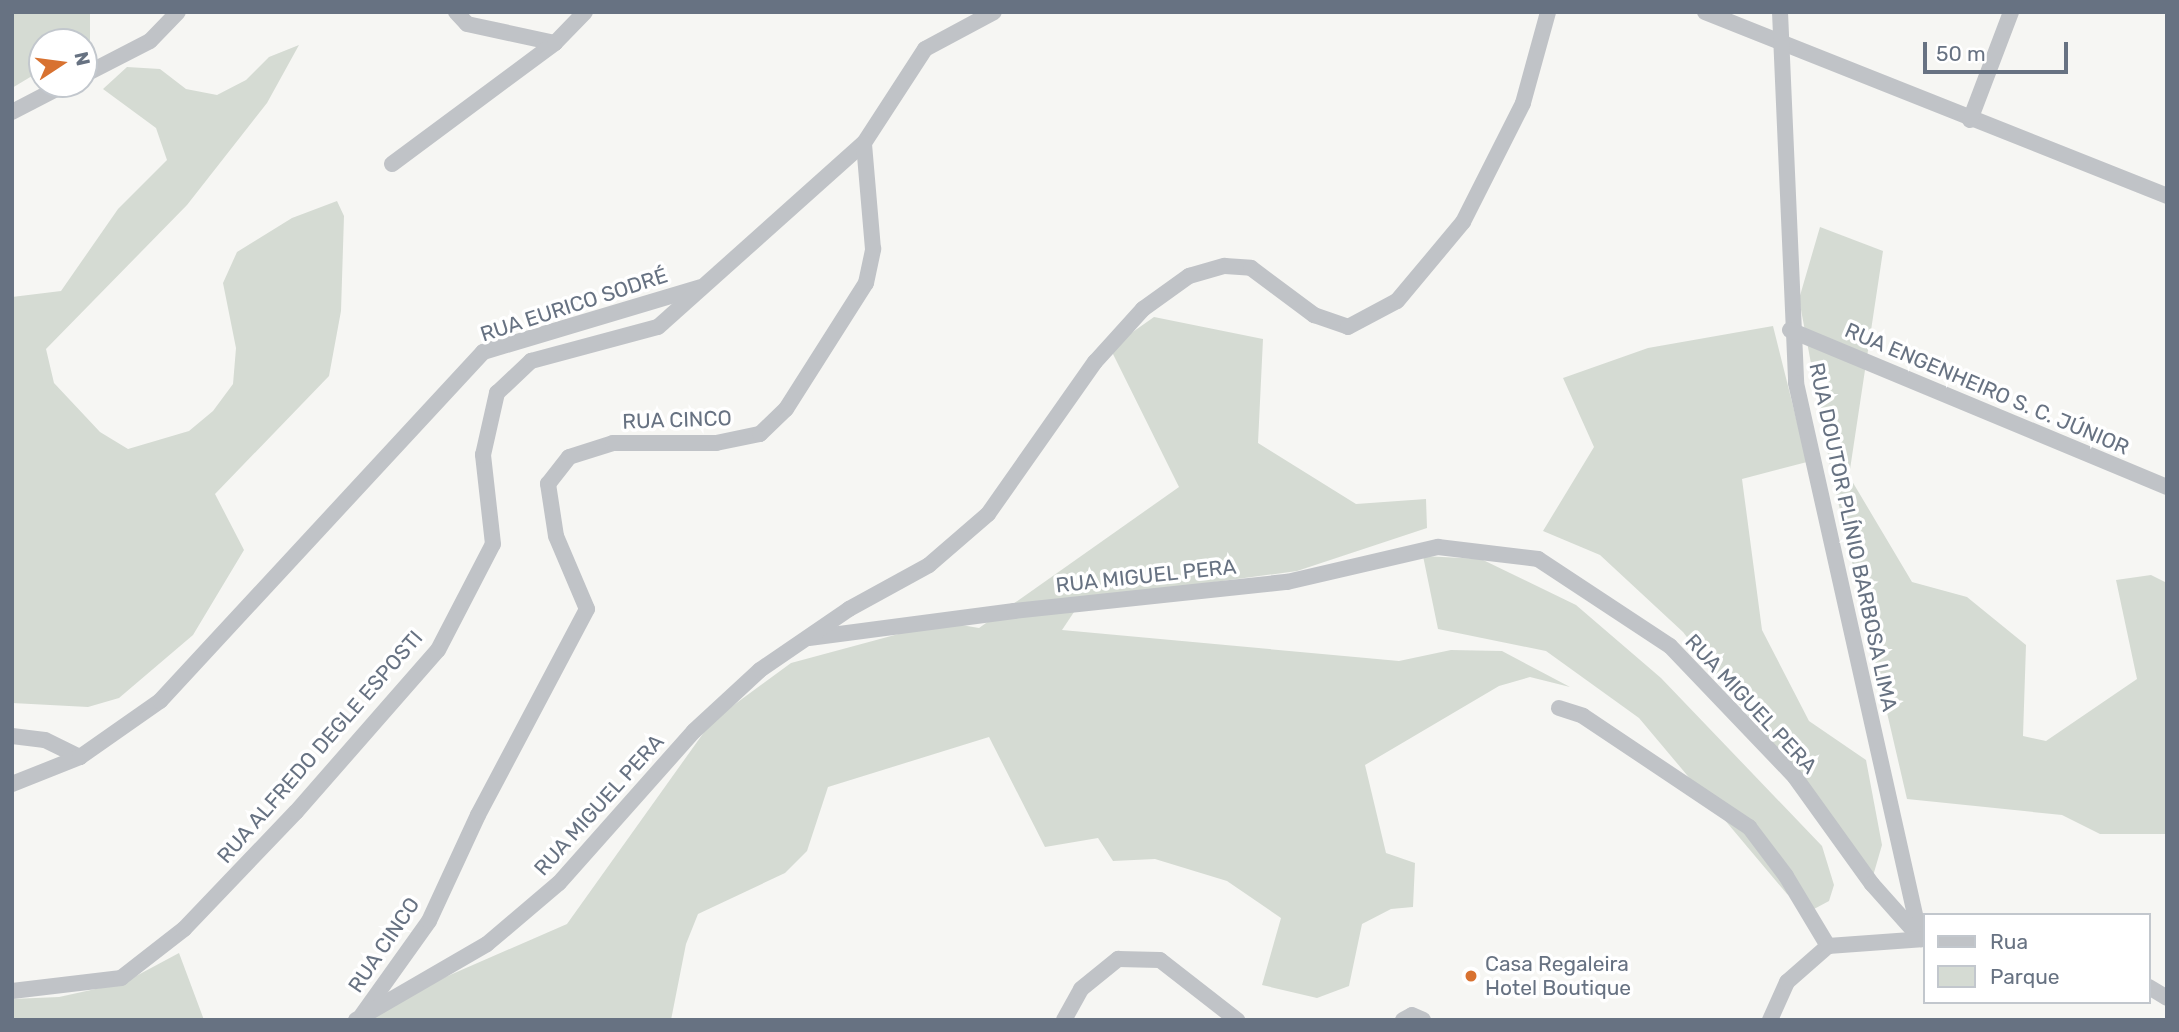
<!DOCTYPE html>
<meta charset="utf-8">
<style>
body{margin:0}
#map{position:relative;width:2179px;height:1032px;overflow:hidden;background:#f6f6f3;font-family:Rubik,sans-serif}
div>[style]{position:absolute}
.green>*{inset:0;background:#d5dbd3}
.minor>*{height:16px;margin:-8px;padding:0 8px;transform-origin:8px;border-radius:8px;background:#c0c3c7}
.dots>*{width:19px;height:19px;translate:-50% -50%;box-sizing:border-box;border:4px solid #fff;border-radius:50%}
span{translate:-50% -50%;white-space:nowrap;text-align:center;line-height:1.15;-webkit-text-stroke:7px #fff;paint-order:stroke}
.street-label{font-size:21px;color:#677282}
.poi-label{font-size:21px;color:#677282}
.left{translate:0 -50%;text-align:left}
.frame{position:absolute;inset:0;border:14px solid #677282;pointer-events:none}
.legend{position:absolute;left:1923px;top:913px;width:228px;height:91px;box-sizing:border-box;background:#fff;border:2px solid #c2c7cd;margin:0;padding:9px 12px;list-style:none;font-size:21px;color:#677282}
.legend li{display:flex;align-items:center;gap:14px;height:35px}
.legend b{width:35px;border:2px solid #c2c7cd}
.north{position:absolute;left:28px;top:28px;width:70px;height:70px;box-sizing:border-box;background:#fff;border:2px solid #c2c7cd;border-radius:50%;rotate:77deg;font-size:19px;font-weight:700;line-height:28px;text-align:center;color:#677282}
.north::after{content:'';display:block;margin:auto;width:24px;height:32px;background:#d87231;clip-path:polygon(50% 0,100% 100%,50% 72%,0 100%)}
.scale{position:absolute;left:1923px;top:42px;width:145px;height:32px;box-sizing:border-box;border:4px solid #677282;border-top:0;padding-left:9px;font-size:21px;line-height:24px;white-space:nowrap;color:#677282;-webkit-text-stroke:5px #fff;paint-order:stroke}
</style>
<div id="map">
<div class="green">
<div style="clip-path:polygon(12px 12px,90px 12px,90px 41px,84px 44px,42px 42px,42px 70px,12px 88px)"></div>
<div style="clip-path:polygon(299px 45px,267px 103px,187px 205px,46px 349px,54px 383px,100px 432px,128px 449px,189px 431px,213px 411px,233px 384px,236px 348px,223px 283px,237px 252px,292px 218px,337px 201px,344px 216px,341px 311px,329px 376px,215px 494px,244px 550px,193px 635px,119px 698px,88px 707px,12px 703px,12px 297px,61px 291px,118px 209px,167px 160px,156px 128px,103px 89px,127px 67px,160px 69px,186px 89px,217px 95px,246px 80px,269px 57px)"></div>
<div style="clip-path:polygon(1820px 227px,1883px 251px,1849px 476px,1912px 582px,1967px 597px,2026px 645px,2023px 736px,2046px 741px,2137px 679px,2116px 580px,2151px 575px,2167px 583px,2167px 834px,2100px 834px,2062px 815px,1907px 799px,1831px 471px,1799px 299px)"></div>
<div style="clip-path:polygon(1154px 317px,1263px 339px,1258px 443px,1356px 504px,1426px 499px,1427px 528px,1297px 571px,1082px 600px,1062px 630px,1399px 661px,1451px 650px,1502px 651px,1570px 687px,1530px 677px,1499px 686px,1365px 765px,1386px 853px,1415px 863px,1413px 907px,1391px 909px,1362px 924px,1349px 986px,1317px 998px,1262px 985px,1281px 918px,1227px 881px,1155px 859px,1113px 861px,1098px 838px,1045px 847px,989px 737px,828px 787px,807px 851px,785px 873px,698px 914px,686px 944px,671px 1020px,347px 1020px,567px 924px,712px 721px,791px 663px,943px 622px,979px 628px,1179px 487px,1110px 348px)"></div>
<div style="clip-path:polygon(1773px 326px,1807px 462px,1742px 479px,1762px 630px,1809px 721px,1866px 760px,1882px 845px,1873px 876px,1683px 632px,1600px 555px,1543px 531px,1594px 447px,1563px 378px,1648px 348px)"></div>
<div style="clip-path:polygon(1423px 556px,1481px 559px,1576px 605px,1661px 678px,1822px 846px,1834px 885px,1829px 901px,1814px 909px,1787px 894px,1639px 718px,1546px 651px,1438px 629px)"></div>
<div style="clip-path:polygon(179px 953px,204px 1020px,12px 1020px,12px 999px,59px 997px,123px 983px)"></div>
</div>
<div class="minor">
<div style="left:456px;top:12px;width:16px;rotate:47deg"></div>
<div style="left:467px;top:24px;width:90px;rotate:12.2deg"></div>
<div style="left:1705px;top:12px;width:497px;rotate:21.7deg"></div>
<div style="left:1780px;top:12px;width:371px;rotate:87.5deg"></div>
<div style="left:1796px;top:383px;width:568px;rotate:77.38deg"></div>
<div style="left:84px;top:75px;width:74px;rotate:-27.3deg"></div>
<div style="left:150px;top:41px;width:40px;rotate:-46deg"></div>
<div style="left:12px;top:112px;width:61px;rotate:-27.4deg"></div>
<div style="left:1970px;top:120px;width:116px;rotate:-69.2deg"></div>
<div style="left:392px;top:164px;width:203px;rotate:-36.6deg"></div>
<div style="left:555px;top:43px;width:43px;rotate:-45.9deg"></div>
<div style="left:1790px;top:330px;width:408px;rotate:22.6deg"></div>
<div style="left:809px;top:638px;width:207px;rotate:-7.5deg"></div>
<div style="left:1014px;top:611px;width:275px;rotate:-6.1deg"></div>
<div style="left:1287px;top:582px;width:155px;rotate:-13.1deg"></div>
<div style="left:1438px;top:547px;width:101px;rotate:6.8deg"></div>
<div style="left:1538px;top:559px;width:158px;rotate:33.4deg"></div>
<div style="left:1670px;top:646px;width:181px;rotate:46.3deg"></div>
<div style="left:1795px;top:777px;width:132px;rotate:54.3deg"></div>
<div style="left:1872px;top:884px;width:74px;rotate:48.3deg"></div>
<div style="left:1559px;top:708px;width:25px;rotate:18deg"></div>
<div style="left:1583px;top:716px;width:200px;rotate:33.8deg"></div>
<div style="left:1749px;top:827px;width:61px;rotate:52.9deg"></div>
<div style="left:1786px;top:876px;width:82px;rotate:59deg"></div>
<div style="left:12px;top:736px;width:33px;rotate:7deg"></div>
<div style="left:45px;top:740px;width:39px;rotate:26deg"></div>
<div style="left:12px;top:784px;width:73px;rotate:-21.7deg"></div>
<div style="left:80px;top:757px;width:98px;rotate:-35deg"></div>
<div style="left:160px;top:701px;width:476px;rotate:-47.2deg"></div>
<div style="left:483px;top:352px;width:227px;rotate:-16.6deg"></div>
<div style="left:2149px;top:987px;width:21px;rotate:31deg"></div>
<div style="left:12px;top:991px;width:110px;rotate:-6.8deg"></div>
<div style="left:121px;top:978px;width:80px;rotate:-37.9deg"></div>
<div style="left:184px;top:929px;width:162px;rotate:-46.3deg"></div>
<div style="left:296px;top:812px;width:215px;rotate:-48.8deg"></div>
<div style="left:438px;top:650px;width:119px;rotate:-62.6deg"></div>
<div style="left:493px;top:544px;width:90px;rotate:-96.4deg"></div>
<div style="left:483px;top:455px;width:64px;rotate:-77.3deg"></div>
<div style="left:497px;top:393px;width:47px;rotate:-43.3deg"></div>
<div style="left:531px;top:361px;width:131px;rotate:-15deg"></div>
<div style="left:658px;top:327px;width:276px;rotate:-41.8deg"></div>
<div style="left:864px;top:143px;width:112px;rotate:-57deg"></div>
<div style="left:925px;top:49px;width:78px;rotate:-28.2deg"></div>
<div style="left:362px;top:1015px;width:115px;rotate:-54.5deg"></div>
<div style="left:429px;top:921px;width:117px;rotate:-65.2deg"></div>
<div style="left:478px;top:815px;width:233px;rotate:-62.1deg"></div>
<div style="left:587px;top:609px;width:79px;rotate:-113deg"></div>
<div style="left:556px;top:536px;width:53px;rotate:-98.7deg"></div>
<div style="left:548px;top:484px;width:34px;rotate:-52deg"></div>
<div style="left:569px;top:457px;width:46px;rotate:-17.7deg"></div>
<div style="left:613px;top:443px;width:103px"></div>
<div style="left:716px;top:443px;width:45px;rotate:-11.6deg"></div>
<div style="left:760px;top:434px;width:36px;rotate:-44deg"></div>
<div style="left:786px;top:409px;width:149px;rotate:-57.6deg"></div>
<div style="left:866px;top:283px;width:35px;rotate:-78deg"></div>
<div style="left:873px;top:249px;width:106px;rotate:-94.9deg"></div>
<div style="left:356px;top:1020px;width:151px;rotate:-30.1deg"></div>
<div style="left:487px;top:944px;width:94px;rotate:-40.3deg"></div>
<div style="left:559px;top:883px;width:203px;rotate:-48.4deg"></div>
<div style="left:694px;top:731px;width:90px;rotate:-42.7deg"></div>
<div style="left:760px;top:670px;width:108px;rotate:-34.4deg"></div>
<div style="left:849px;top:609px;width:91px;rotate:-28.8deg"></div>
<div style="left:929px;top:565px;width:78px;rotate:-40.8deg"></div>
<div style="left:988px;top:514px;width:186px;rotate:-54.9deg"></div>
<div style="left:1095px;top:362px;width:72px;rotate:-47.8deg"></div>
<div style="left:1143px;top:309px;width:57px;rotate:-35.7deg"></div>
<div style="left:1189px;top:276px;width:37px;rotate:-16deg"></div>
<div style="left:1225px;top:266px;width:26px;rotate:4deg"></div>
<div style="left:1251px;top:268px;width:79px;rotate:36.7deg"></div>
<div style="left:1314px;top:315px;width:36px;rotate:19deg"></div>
<div style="left:1348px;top:327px;width:55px;rotate:-28deg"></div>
<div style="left:1397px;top:301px;width:103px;rotate:-50.1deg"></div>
<div style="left:1463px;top:222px;width:133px;rotate:-63.2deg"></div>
<div style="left:1523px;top:103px;width:94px;rotate:-74.6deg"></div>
<div style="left:1064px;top:1020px;width:35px;rotate:-61deg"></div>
<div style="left:1081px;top:989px;width:48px;rotate:-39deg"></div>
<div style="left:1118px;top:959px;width:42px;rotate:1.4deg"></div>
<div style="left:1160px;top:960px;width:98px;rotate:37.9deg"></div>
<div style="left:1403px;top:1020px;width:10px;rotate:-29deg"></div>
<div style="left:1412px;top:1015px;width:12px;rotate:24deg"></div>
<div style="left:1770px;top:1020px;width:42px;rotate:-65.9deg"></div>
<div style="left:1787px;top:982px;width:55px;rotate:-41.3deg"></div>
<div style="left:1828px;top:946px;width:97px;rotate:-4.1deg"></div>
</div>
<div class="dots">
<div style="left:1471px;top:976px;background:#d87231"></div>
</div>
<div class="street-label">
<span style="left:574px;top:305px;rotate:-18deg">RUA EURICO SODRÉ</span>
<span style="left:1987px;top:389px;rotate:23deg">RUA ENGENHEIRO S. C. JÚNIOR</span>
<span style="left:677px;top:420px;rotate:-2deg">RUA CINCO</span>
<span style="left:1853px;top:537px;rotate:78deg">RUA DOUTOR PLÍNIO BARBOSA LIMA</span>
<span style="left:1146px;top:576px;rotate:-6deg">RUA MIGUEL PERA</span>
<span style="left:1751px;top:704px;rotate:47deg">RUA MIGUEL PERA</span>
<span style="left:320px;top:747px;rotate:-49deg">RUA ALFREDO DEGLE ESPOSTI</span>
<span style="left:599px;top:805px;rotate:-48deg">RUA MIGUEL PERA</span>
<span style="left:384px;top:945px;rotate:-56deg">RUA CINCO</span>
</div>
<div class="poi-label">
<span class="left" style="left:1485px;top:976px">Casa Regaleira<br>Hotel Boutique</span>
</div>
<div class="frame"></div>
<ul class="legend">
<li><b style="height:9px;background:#c0c3c7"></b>Rua</li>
<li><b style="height:19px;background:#d5dbd3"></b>Parque</li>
</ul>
<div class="north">N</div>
<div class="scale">50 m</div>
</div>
